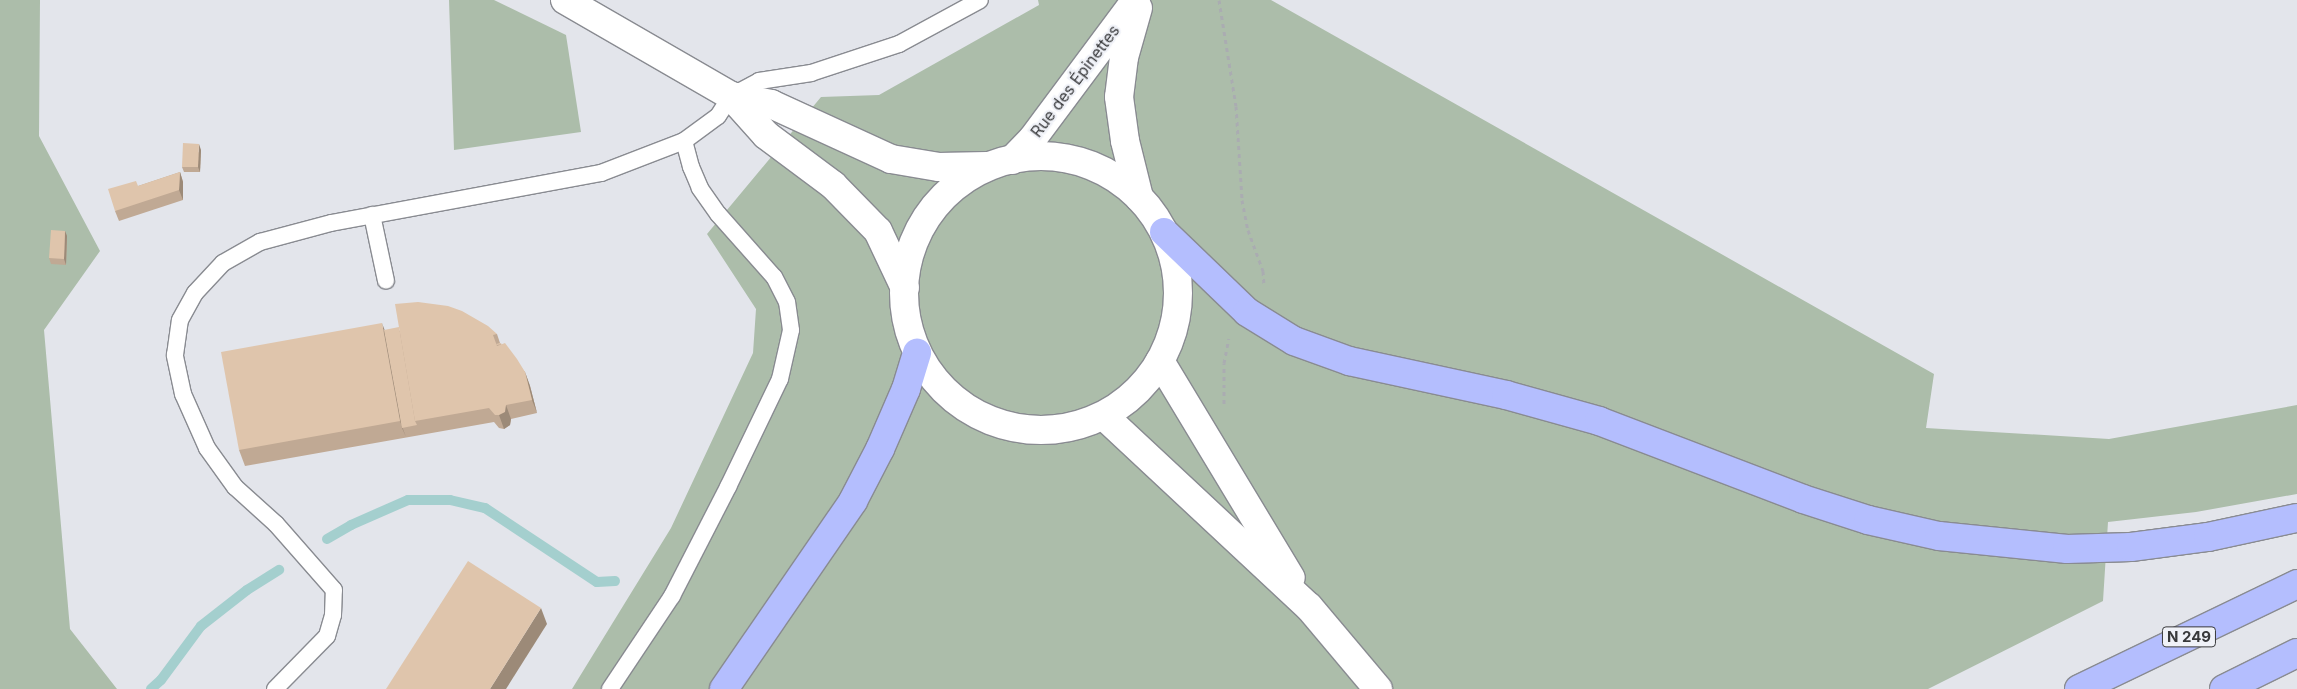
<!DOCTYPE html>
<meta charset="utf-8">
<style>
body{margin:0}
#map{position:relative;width:2297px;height:689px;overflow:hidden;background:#e3e5eb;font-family:Inter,sans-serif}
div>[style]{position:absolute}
.green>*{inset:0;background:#acbdaa}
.stream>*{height:10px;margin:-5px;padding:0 5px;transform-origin:5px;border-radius:5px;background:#a4cfce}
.path>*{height:3px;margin-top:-1.5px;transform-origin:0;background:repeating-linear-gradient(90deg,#aaacb1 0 4px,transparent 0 8px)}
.roads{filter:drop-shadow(1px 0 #898b91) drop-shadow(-1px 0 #898b91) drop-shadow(0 1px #898b91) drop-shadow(0 -1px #898b91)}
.service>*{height:16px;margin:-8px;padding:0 8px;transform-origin:8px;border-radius:8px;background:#fff}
.tertiary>*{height:28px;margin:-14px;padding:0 14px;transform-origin:14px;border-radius:14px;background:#fff}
.secondary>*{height:28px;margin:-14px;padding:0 14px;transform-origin:14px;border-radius:14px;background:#fff}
.secondary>.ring{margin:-14px;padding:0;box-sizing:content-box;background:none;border:28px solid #fff;border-radius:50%}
.trunk>*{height:28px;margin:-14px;padding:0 14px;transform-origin:14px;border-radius:14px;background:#b4befe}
.wall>*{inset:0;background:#c0a994}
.shaded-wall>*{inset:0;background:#9c8a78}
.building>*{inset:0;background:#dfc5ac}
span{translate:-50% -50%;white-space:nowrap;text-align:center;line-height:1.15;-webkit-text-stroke:4.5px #f0f2f8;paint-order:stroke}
.shield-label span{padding:1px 4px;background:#f0f2f8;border:1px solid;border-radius:4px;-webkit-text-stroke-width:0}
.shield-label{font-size:15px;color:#38393b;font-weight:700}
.street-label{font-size:16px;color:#38393b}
</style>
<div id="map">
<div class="green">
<div style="clip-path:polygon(0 0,40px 0,39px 136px,100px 251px,44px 330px,70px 629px,117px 689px,0 689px)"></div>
<div style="clip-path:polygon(449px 0,494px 0,566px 35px,581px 132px,454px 150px)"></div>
<div style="clip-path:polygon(1038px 0,1271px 0,1934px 374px,1926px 428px,2109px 439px,2297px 405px,2297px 494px,2196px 512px,2108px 522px,2103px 601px,1928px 689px,572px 689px,671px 528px,753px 353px,756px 309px,707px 234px,821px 97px,879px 95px,1039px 5px)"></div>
</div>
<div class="stream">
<div style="left:327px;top:539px;width:28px;rotate:-30deg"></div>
<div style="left:351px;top:525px;width:62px;rotate:-23.7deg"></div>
<div style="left:408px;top:500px;width:42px"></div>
<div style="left:450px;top:500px;width:36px;rotate:13deg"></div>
<div style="left:485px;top:508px;width:134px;rotate:33.5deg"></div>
<div style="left:597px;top:582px;width:18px;rotate:-3deg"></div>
<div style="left:151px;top:689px;width:13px;rotate:-42deg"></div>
<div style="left:161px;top:680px;width:67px;rotate:-53.5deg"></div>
<div style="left:201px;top:626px;width:58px;rotate:-38deg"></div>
<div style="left:247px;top:590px;width:38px;rotate:-32deg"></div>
</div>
<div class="path">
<div style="left:1219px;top:0;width:107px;rotate:80.9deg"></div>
<div style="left:1236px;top:106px;width:94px;rotate:86.3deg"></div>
<div style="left:1242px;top:200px;width:31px;rotate:79deg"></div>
<div style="left:1248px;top:230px;width:44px;rotate:69.9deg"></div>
<div style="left:1263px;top:271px;width:14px;rotate:86deg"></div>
<div style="left:1224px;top:404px;width:41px;rotate:-90deg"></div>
<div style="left:1224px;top:363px;width:25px;rotate:-79deg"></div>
</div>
<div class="roads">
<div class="service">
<div style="left:372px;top:215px;width:67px;rotate:78deg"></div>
<div style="left:275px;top:689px;width:74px;rotate:-45.5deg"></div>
<div style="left:327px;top:636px;width:22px;rotate:-74deg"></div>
<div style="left:333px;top:615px;width:25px;rotate:-88deg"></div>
<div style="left:334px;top:590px;width:88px;rotate:-131.3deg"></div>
<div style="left:276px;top:524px;width:55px;rotate:-137.9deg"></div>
<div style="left:235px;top:487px;width:48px;rotate:-125.7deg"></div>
<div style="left:207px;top:448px;width:59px;rotate:-114deg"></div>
<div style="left:183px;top:394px;width:40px;rotate:-102deg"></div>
<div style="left:175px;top:355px;width:35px;rotate:-82deg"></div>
<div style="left:180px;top:320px;width:31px;rotate:-61deg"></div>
<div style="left:195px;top:293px;width:41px;rotate:-47deg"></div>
<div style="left:223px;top:263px;width:43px;rotate:-29.6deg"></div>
<div style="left:260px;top:242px;width:73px;rotate:-15deg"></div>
<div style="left:331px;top:223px;width:275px;rotate:-10.5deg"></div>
<div style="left:601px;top:173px;width:89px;rotate:-21.1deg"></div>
<div style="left:684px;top:141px;width:42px;rotate:-36.3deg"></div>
<div style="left:718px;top:116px;width:24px;rotate:-57deg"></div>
<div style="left:731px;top:96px;width:32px;rotate:-28deg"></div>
<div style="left:759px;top:81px;width:53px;rotate:-8.7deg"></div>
<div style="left:811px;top:73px;width:93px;rotate:-18.2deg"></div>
<div style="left:899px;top:44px;width:92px;rotate:-28.5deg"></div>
<div style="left:610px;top:689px;width:112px;rotate:-56.3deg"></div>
<div style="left:672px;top:596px;width:123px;rotate:-62.8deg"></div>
<div style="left:728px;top:487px;width:120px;rotate:-64.3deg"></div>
<div style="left:780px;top:379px;width:50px;rotate:-77.3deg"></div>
<div style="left:791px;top:330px;width:28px;rotate:-98deg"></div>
<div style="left:787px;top:302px;width:28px;rotate:-117deg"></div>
<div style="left:774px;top:277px;width:84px;rotate:-131.6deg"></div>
<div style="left:718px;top:214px;width:32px;rotate:-125deg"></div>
<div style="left:700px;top:188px;width:23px;rotate:-113deg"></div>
<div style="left:691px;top:167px;width:27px;rotate:-105deg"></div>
</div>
<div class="tertiary">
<div style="left:1138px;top:8px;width:51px;rotate:105.9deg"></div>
<div style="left:1124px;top:57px;width:40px;rotate:97.1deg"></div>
<div style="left:1119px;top:97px;width:44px;rotate:82.2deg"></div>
<div style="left:1125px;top:141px;width:58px;rotate:76deg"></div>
<div style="left:1012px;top:160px;width:30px;rotate:-46deg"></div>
<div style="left:1033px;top:138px;width:172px;rotate:-53.3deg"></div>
</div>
<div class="secondary">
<div style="left:565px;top:0;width:192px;rotate:30deg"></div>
<div style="left:731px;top:96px;width:41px;rotate:11.3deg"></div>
<div style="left:771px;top:104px;width:132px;rotate:24.6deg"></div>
<div style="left:891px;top:159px;width:49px;rotate:9.5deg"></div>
<div style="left:939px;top:167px;width:48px;rotate:-1.2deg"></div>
<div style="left:731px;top:96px;width:52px;rotate:48.1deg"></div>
<div style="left:766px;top:135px;width:84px;rotate:36.7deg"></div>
<div style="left:833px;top:185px;width:64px;rotate:45.6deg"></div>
<div style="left:878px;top:231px;width:63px;rotate:64.7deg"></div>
<div class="ring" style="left:904px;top:156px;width:246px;height:246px"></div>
<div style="left:1160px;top:361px;width:253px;rotate:58.9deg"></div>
<div style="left:1104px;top:416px;width:280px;rotate:43deg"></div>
<div style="left:1309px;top:607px;width:107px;rotate:49.9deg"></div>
</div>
<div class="trunk">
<div style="left:1164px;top:232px;width:115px;rotate:43.9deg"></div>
<div style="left:1247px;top:312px;width:55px;rotate:31.7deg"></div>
<div style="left:1294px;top:341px;width:59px;rotate:20deg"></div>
<div style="left:1349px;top:361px;width:161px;rotate:12.2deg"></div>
<div style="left:1506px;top:395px;width:97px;rotate:15.6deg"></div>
<div style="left:1599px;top:421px;width:218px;rotate:20.9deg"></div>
<div style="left:1803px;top:499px;width:68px;rotate:17.9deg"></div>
<div style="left:1868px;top:520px;width:73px;rotate:12.7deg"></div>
<div style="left:1939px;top:536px;width:129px;rotate:5.8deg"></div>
<div style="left:2067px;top:549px;width:64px;rotate:-1.8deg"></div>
<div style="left:2131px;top:547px;width:78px;rotate:-7.4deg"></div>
<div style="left:2208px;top:537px;width:91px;rotate:-12.1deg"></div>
<div style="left:724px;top:689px;width:228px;rotate:-55.5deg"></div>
<div style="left:853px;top:501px;width:59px;rotate:-62.6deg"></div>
<div style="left:880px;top:449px;width:65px;rotate:-66.6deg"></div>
<div style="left:906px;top:389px;width:38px;rotate:-73deg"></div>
<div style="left:2079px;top:689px;width:242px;rotate:-25.7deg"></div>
<div style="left:2224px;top:689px;width:81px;rotate:-26.3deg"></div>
</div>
</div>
<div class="wall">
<div style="clip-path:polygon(201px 150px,200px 172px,184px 172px,182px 167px)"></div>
<div style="clip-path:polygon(180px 172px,183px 182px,183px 200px,119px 221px,115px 211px,138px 186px)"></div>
<div style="clip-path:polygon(65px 231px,67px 236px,66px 265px,51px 264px,49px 258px)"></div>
<div style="clip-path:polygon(384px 330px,497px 334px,500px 343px,525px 372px,530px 386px,537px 413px,511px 419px,510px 425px,504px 429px,499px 428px,494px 422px,245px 466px,239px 450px)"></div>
</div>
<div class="shaded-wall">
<div style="clip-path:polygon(199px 144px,201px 150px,200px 172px,198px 167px)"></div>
<div style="clip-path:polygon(180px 172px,183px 182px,183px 200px,179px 190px)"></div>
<div style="clip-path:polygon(65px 231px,67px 236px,66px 265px,64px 259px)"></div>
<div style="clip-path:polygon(382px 323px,388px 339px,402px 428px,406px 437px,400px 421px)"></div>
<div style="clip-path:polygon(525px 372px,530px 386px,537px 413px,532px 400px)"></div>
<div style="clip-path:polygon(506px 405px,511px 419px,510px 425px,504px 429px,499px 415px)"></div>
<div style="clip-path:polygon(541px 608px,547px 624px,506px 689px,490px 689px)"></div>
</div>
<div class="building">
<div style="clip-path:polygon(183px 143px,199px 144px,198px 167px,182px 167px)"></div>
<div style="clip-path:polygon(180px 172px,179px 190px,115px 211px,108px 189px,136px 181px,138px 186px)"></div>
<div style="clip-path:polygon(51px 230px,65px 231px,64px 259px,49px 258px)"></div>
<div style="clip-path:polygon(418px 302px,448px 306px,462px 311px,488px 326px,497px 334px,493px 335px,497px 346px,505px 343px,517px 359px,525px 372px,532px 400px,506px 405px,505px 412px,499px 415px,495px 415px,489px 408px,415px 421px,395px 304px)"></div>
<div style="clip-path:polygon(382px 323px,400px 421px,239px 450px,221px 352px)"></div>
<div style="clip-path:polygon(399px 327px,415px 421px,417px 425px,402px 428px,384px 330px)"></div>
<div style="clip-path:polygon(500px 343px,502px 344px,497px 345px,496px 344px)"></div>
<div style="clip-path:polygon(468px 561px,541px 608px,490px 689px,386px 689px)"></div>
</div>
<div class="shield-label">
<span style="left:2189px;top:637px">N 249</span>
</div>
<div class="street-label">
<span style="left:1075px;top:81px;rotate:-53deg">Rue des Épinettes</span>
</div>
</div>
